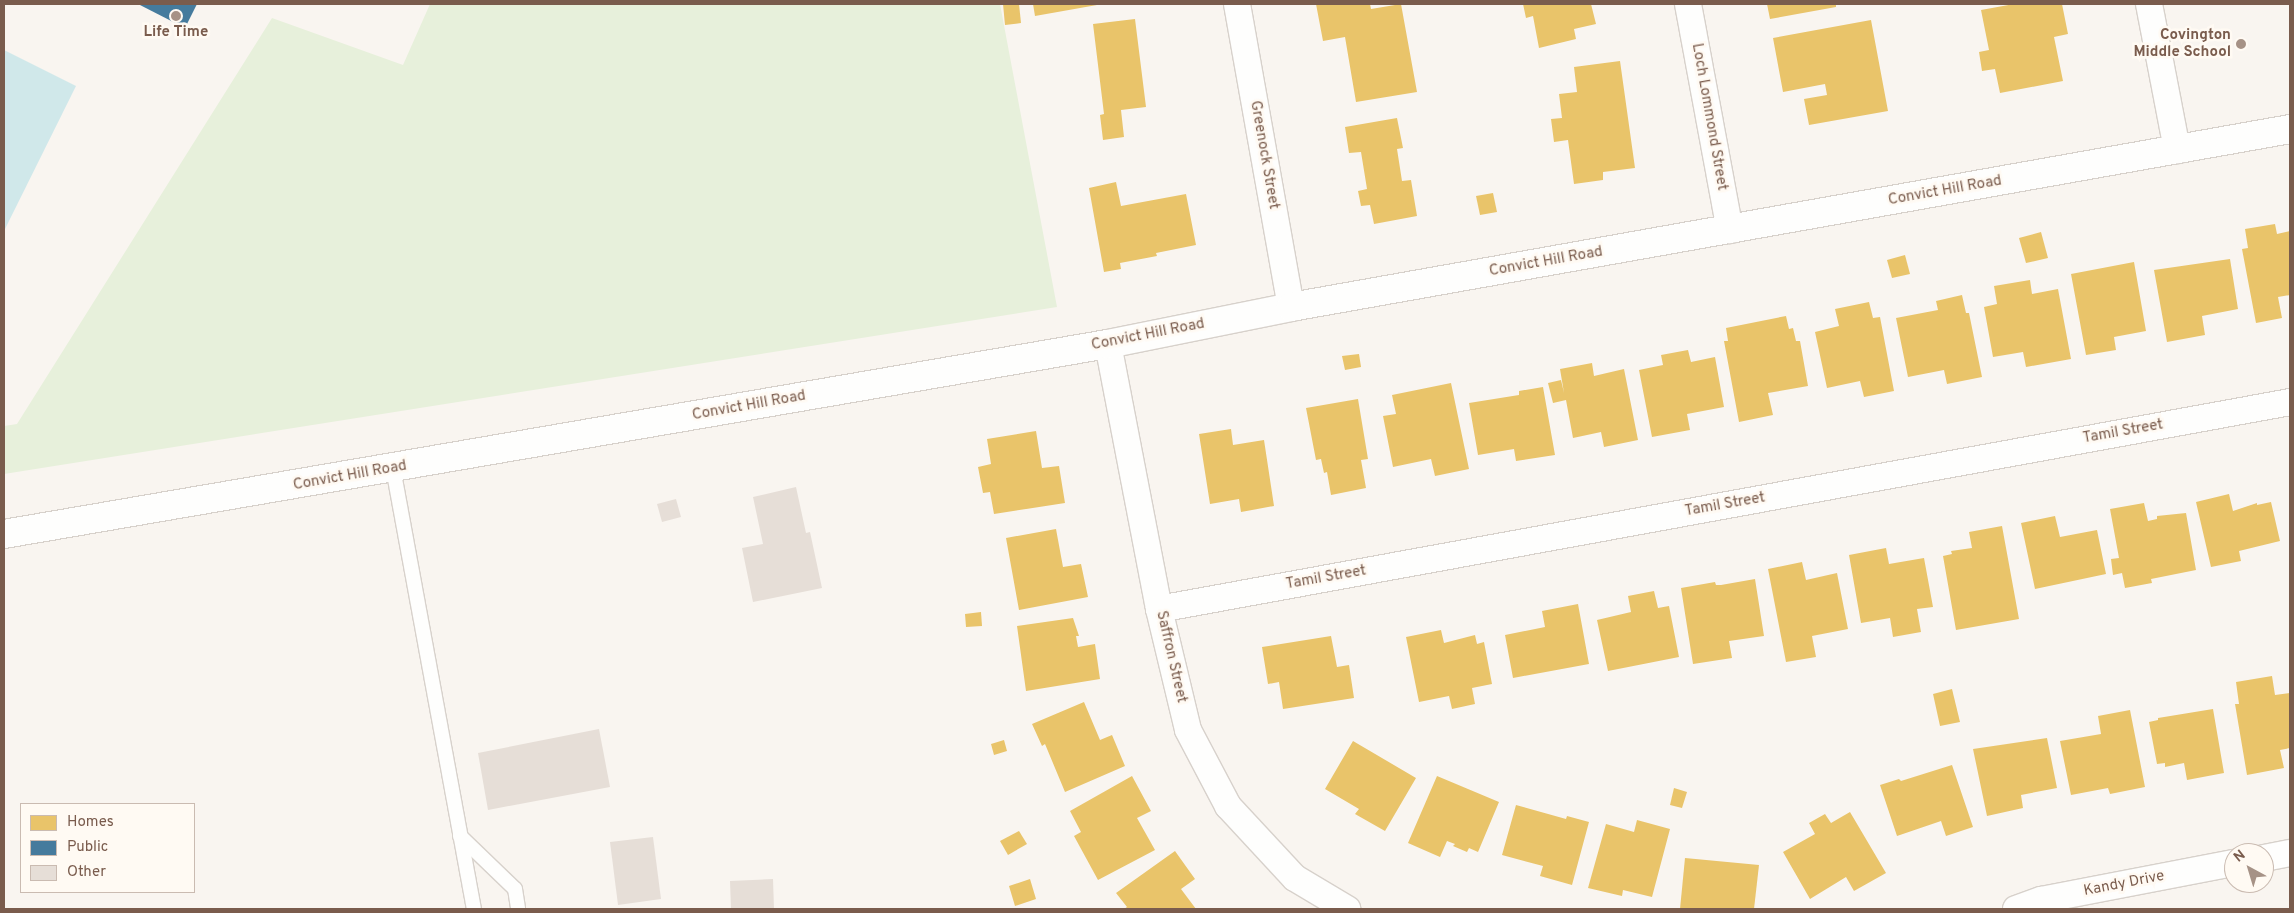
<!DOCTYPE html>
<style>
body{margin:0}
#map{position:relative;width:2294px;height:913px;overflow:hidden;background:#f9f5f0;font-family:Overpass,sans-serif}
div>[style]{position:absolute}
.green>*{inset:0;background:#e7f0db}
.water>*{inset:0;background:#d0e8ea}
.homes>*{inset:0;background:#e9c46a}
.public>*{inset:0;background:#457b9d}
.building>*{inset:0;background:#e6ded7}
.roads{filter:drop-shadow(1px 0 #d7d1cb) drop-shadow(-1px 0 #d7d1cb) drop-shadow(0 1px #d7d1cb) drop-shadow(0 -1px #d7d1cb)}
.lane>*{height:14px;margin:-7px;padding:0 7px;transform-origin:7px;border-radius:7px;background:#fefefd}
.street>*{height:26px;margin:-13px;padding:0 13px;transform-origin:13px;border-radius:13px;background:#fefefd}
.secondary>*{height:28px;margin:-14px;padding:0 14px;transform-origin:14px;border-radius:14px;background:#fefefd}
.dots>*{width:14px;height:14px;translate:-50% -50%;box-sizing:border-box;border:2px solid #fffaf3;border-radius:50%}
span{translate:-50% -50%;white-space:nowrap;text-align:center;line-height:1.15;-webkit-text-stroke:5px #fffaf3;paint-order:stroke}
.poi-label{font-size:15px;color:#7a5c4d;font-weight:700}
.right{translate:-100% -50%;text-align:right}
.street-label{font-size:15px;color:#7a5c4d}
.frame{position:absolute;inset:0;border:5px solid #7a5c4d;pointer-events:none}
.legend{position:absolute;left:20px;top:803px;width:175px;height:90px;box-sizing:border-box;background:#fffaf3;border:1px solid #cabbb1;margin:0;padding:6px 9px;list-style:none;font-size:15px;color:#7a5c4d}
.legend li{display:flex;align-items:center;gap:10px;height:25px}
.legend b{width:25px;border:1px solid #cabbb1}
.north{position:absolute;left:2224px;top:843px;width:50px;height:50px;box-sizing:border-box;background:#fffaf3;border:1px solid #cabbb1;border-radius:50%;rotate:321deg;font-size:14px;font-weight:700;line-height:20px;text-align:center;color:#7a5c4d}
.north::after{content:'';display:block;margin:auto;width:18px;height:22px;background:#a69286;clip-path:polygon(50% 0,100% 100%,50% 72%,0 100%)}
</style>
<div id="map">
<div class="green">
<div style="clip-path:polygon(430px 4px,1000px 4px,1057px 307px,4px 474px,4px 426px,17px 424px,272px 18px,403px 65px)"></div>
</div>
<div class="water">
<div style="clip-path:polygon(4px 50px,76px 86px,4px 231px)"></div>
</div>
<div class="homes">
<div style="clip-path:polygon(1003px 4px,1019px 4px,1021px 23px,1005px 25px)"></div>
<div style="clip-path:polygon(1033px 4px,1097px 4px,1097px 5px,1035px 16px)"></div>
<div style="clip-path:polygon(1316px 4px,1370px 4px,1371px 9px,1401px 4px,1417px 92px,1356px 102px,1345px 37px,1323px 41px)"></div>
<div style="clip-path:polygon(1523px 4px,1591px 4px,1596px 24px,1574px 29px,1576px 39px,1539px 48px,1533px 16px,1526px 18px)"></div>
<div style="clip-path:polygon(1767px 4px,1836px 4px,1836px 7px,1770px 19px)"></div>
<div style="clip-path:polygon(2014px 4px,2062px 4px,2068px 34px,2054px 37px,2063px 81px,2000px 93px,1995px 69px,1982px 71px,1979px 52px,1989px 50px,1981px 10px)"></div>
<div style="clip-path:polygon(1135px 19px,1146px 107px,1121px 110px,1124px 137px,1103px 140px,1100px 115px,1104px 114px,1093px 24px)"></div>
<div style="clip-path:polygon(1871px 20px,1888px 111px,1809px 125px,1804px 99px,1827px 95px,1825px 84px,1783px 92px,1773px 38px)"></div>
<div style="clip-path:polygon(1620px 61px,1635px 168px,1603px 172px,1603px 180px,1574px 184px,1568px 140px,1554px 142px,1551px 119px,1562px 118px,1559px 94px,1577px 92px,1574px 67px)"></div>
<div style="clip-path:polygon(1397px 118px,1403px 148px,1397px 149px,1402px 181px,1411px 180px,1417px 216px,1374px 224px,1370px 205px,1361px 206px,1358px 191px,1367px 189px,1361px 152px,1349px 153px,1345px 127px)"></div>
<div style="clip-path:polygon(1116px 182px,1121px 206px,1186px 194px,1196px 245px,1156px 253px,1157px 256px,1120px 263px,1121px 269px,1104px 272px,1089px 188px)"></div>
<div style="clip-path:polygon(1493px 193px,1497px 212px,1480px 215px,1476px 196px)"></div>
<div style="clip-path:polygon(2275px 224px,2277px 234px,2290px 231px,2290px 295px,2278px 297px,2282px 318px,2256px 323px,2242px 249px,2248px 248px,2245px 229px)"></div>
<div style="clip-path:polygon(2041px 232px,2048px 258px,2026px 263px,2019px 238px)"></div>
<div style="clip-path:polygon(1905px 255px,1910px 274px,1892px 278px,1887px 260px)"></div>
<div style="clip-path:polygon(2230px 259px,2238px 309px,2202px 316px,2205px 335px,2167px 342px,2154px 270px)"></div>
<div style="clip-path:polygon(2134px 262px,2146px 331px,2114px 337px,2116px 350px,2086px 355px,2071px 274px)"></div>
<div style="clip-path:polygon(2030px 280px,2032px 294px,2058px 289px,2071px 359px,2026px 367px,2023px 352px,1993px 357px,1984px 307px,1997px 304px,1994px 286px)"></div>
<div style="clip-path:polygon(1962px 295px,1966px 313px,1969px 313px,1982px 377px,1947px 384px,1944px 370px,1908px 377px,1896px 318px,1938px 310px,1936px 301px)"></div>
<div style="clip-path:polygon(1869px 302px,1873px 318px,1880px 317px,1894px 391px,1864px 397px,1860px 381px,1827px 388px,1815px 332px,1839px 326px,1835px 309px)"></div>
<div style="clip-path:polygon(1786px 316px,1789px 329px,1793px 328px,1796px 341px,1800px 341px,1808px 386px,1768px 393px,1773px 415px,1739px 422px,1724px 341px,1728px 341px,1726px 328px)"></div>
<div style="clip-path:polygon(1688px 350px,1691px 362px,1715px 357px,1724px 407px,1687px 414px,1690px 430px,1652px 437px,1639px 370px,1663px 365px,1661px 355px)"></div>
<div style="clip-path:polygon(1359px 354px,1361px 367px,1345px 370px,1342px 356px)"></div>
<div style="clip-path:polygon(1592px 363px,1594px 376px,1624px 369px,1638px 440px,1604px 447px,1601px 432px,1573px 438px,1566px 400px,1553px 403px,1548px 383px,1561px 380px,1564px 393px,1560px 369px)"></div>
<div style="clip-path:polygon(1451px 383px,1469px 469px,1435px 476px,1431px 459px,1393px 467px,1383px 416px,1396px 414px,1392px 395px)"></div>
<div style="clip-path:polygon(1543px 387px,1555px 455px,1516px 461px,1514px 449px,1478px 455px,1469px 403px,1519px 395px,1519px 391px)"></div>
<div style="clip-path:polygon(1358px 399px,1368px 459px,1361px 460px,1366px 488px,1331px 495px,1327px 472px,1324px 473px,1321px 459px,1316px 460px,1306px 408px)"></div>
<div style="clip-path:polygon(1231px 429px,1233px 445px,1264px 440px,1274px 506px,1241px 512px,1239px 499px,1210px 504px,1199px 434px)"></div>
<div style="clip-path:polygon(1036px 431px,1042px 468px,1059px 466px,1065px 503px,994px 514px,990px 492px,983px 493px,978px 467px,991px 464px,987px 439px)"></div>
<div style="clip-path:polygon(2229px 494px,2233px 511px,2257px 503px,2257px 505px,2271px 502px,2280px 541px,2239px 551px,2241px 561px,2211px 567px,2196px 502px)"></div>
<div style="clip-path:polygon(2144px 503px,2148px 521px,2157px 519px,2157px 516px,2186px 513px,2196px 570px,2151px 579px,2152px 583px,2125px 588px,2122px 573px,2113px 575px,2111px 559px,2119px 558px,2110px 509px)"></div>
<div style="clip-path:polygon(2055px 516px,2060px 537px,2097px 530px,2106px 574px,2035px 589px,2021px 523px)"></div>
<div style="clip-path:polygon(2002px 526px,2019px 619px,1956px 630px,1943px 556px,1952px 554px,1951px 551px,1972px 548px,1969px 532px)"></div>
<div style="clip-path:polygon(1056px 529px,1063px 567px,1081px 564px,1088px 597px,1019px 610px,1006px 538px)"></div>
<div style="clip-path:polygon(1886px 548px,1889px 564px,1924px 558px,1933px 607px,1917px 609px,1921px 632px,1893px 637px,1890px 618px,1861px 623px,1849px 555px)"></div>
<div style="clip-path:polygon(1802px 562px,1806px 580px,1837px 573px,1848px 629px,1812px 636px,1816px 657px,1786px 662px,1768px 569px)"></div>
<div style="clip-path:polygon(1755px 579px,1764px 636px,1729px 641px,1732px 658px,1693px 664px,1681px 588px,1715px 582px,1716px 585px,1721px 585px)"></div>
<div style="clip-path:polygon(1654px 591px,1658px 608px,1669px 606px,1679px 657px,1608px 671px,1597px 620px,1631px 612px,1628px 596px)"></div>
<div style="clip-path:polygon(1578px 604px,1589px 664px,1513px 678px,1505px 635px,1545px 627px,1542px 611px)"></div>
<div style="clip-path:polygon(981px 612px,982px 626px,966px 627px,965px 614px)"></div>
<div style="clip-path:polygon(1073px 618px,1079px 636px,1076px 636px,1078px 647px,1095px 644px,1100px 679px,1026px 691px,1017px 626px)"></div>
<div style="clip-path:polygon(1441px 630px,1444px 643px,1475px 635px,1477px 644px,1484px 642px,1492px 684px,1472px 688px,1475px 704px,1452px 709px,1449px 696px,1419px 702px,1406px 637px)"></div>
<div style="clip-path:polygon(1331px 636px,1337px 667px,1349px 665px,1354px 698px,1283px 709px,1279px 682px,1268px 684px,1262px 647px)"></div>
<div style="clip-path:polygon(2272px 676px,2275px 695px,2290px 693px,2290px 748px,2280px 750px,2284px 768px,2247px 775px,2235px 704px,2239px 704px,2236px 682px)"></div>
<div style="clip-path:polygon(1952px 689px,1960px 722px,1940px 726px,1933px 694px)"></div>
<div style="clip-path:polygon(1084px 702px,1100px 740px,1112px 735px,1125px 766px,1065px 792px,1045px 744px,1042px 746px,1032px 724px)"></div>
<div style="clip-path:polygon(2213px 709px,2224px 773px,2187px 780px,2184px 763px,2165px 767px,2165px 763px,2157px 764px,2149px 722px,2158px 720px,2158px 718px)"></div>
<div style="clip-path:polygon(2130px 710px,2145px 787px,2110px 794px,2108px 788px,2071px 795px,2060px 741px,2101px 734px,2098px 716px)"></div>
<div style="clip-path:polygon(2047px 738px,2057px 788px,2021px 795px,2023px 808px,1987px 816px,1973px 749px)"></div>
<div style="clip-path:polygon(1004px 740px,1007px 751px,994px 755px,991px 744px)"></div>
<div style="clip-path:polygon(1353px 741px,1416px 778px,1385px 831px,1355px 814px,1359px 809px,1325px 789px)"></div>
<div style="clip-path:polygon(1952px 765px,1973px 827px,1946px 836px,1941px 821px,1897px 836px,1880px 785px,1899px 779px,1901px 781px)"></div>
<div style="clip-path:polygon(1132px 776px,1151px 811px,1137px 818px,1155px 850px,1098px 880px,1074px 836px,1081px 832px,1070px 811px)"></div>
<div style="clip-path:polygon(1437px 776px,1499px 802px,1478px 852px,1469px 848px,1467px 852px,1453px 846px,1455px 844px,1447px 841px,1440px 857px,1408px 843px)"></div>
<div style="clip-path:polygon(1674px 788px,1687px 792px,1682px 808px,1670px 805px)"></div>
<div style="clip-path:polygon(1516px 805px,1566px 819px,1567px 816px,1589px 822px,1572px 885px,1540px 876px,1543px 866px,1502px 855px)"></div>
<div style="clip-path:polygon(1850px 812px,1886px 873px,1854px 891px,1846px 877px,1810px 899px,1783px 852px,1815px 834px,1809px 823px,1825px 814px,1831px 823px)"></div>
<div style="clip-path:polygon(1637px 820px,1670px 829px,1652px 897px,1623px 890px,1622px 896px,1588px 888px,1606px 824px,1634px 832px)"></div>
<div style="clip-path:polygon(1019px 831px,1027px 844px,1008px 855px,1000px 841px)"></div>
<div style="clip-path:polygon(1175px 851px,1195px 879px,1181px 889px,1196px 909px,1124px 909px,1127px 907px,1116px 893px)"></div>
<div style="clip-path:polygon(1685px 858px,1759px 865px,1754px 909px,1680px 909px)"></div>
<div style="clip-path:polygon(1030px 879px,1036px 899px,1015px 906px,1009px 886px)"></div>
</div>
<div class="public">
<div style="clip-path:polygon(138px 4px,197px 4px,185px 28px)"></div>
</div>
<div class="building">
<div style="clip-path:polygon(796px 487px,806px 533px,810px 532px,822px 588px,753px 602px,742px 548px,763px 544px,753px 497px)"></div>
<div style="clip-path:polygon(676px 499px,681px 517px,662px 522px,657px 504px)"></div>
<div style="clip-path:polygon(599px 729px,610px 787px,488px 810px,478px 753px)"></div>
<div style="clip-path:polygon(653px 837px,661px 899px,618px 905px,610px 842px)"></div>
<div style="clip-path:polygon(773px 879px,774px 909px,731px 909px,730px 881px)"></div>
</div>
<div class="roads">
<div class="lane">
<div style="left:393px;top:468px;width:448px;rotate:79.6deg"></div>
<div style="left:460px;top:836px;width:76px;rotate:43.9deg"></div>
<div style="left:515px;top:889px;width:20px;rotate:81deg"></div>
</div>
<div class="street">
<div style="left:1237px;top:4px;width:308px;rotate:79.9deg"></div>
<div style="left:1688px;top:4px;width:230px;rotate:79.5deg"></div>
<div style="left:2149px;top:4px;width:149px;rotate:79.1deg"></div>
<div style="left:1108px;top:344px;width:270px;rotate:79.1deg"></div>
<div style="left:1159px;top:609px;width:124px;rotate:76.5deg"></div>
<div style="left:1188px;top:730px;width:86px;rotate:62.2deg"></div>
<div style="left:1228px;top:806px;width:98px;rotate:47.1deg"></div>
<div style="left:1295px;top:878px;width:61px;rotate:30.8deg"></div>
<div style="left:1159px;top:609px;width:1150px;rotate:-10.37deg"></div>
<div style="left:2264px;top:858px;width:26px;rotate:-11deg"></div>
<div style="left:2016px;top:909px;width:27px;rotate:-20deg"></div>
<div style="left:2041px;top:900px;width:197px;rotate:-10.9deg"></div>
</div>
<div class="secondary">
<div style="left:4px;top:534px;width:1120px;rotate:-9.77deg"></div>
<div style="left:1108px;top:344px;width:187px;rotate:-11.4deg"></div>
<div style="left:1291px;top:307px;width:1015px;rotate:-10.1deg"></div>
</div>
</div>
<div class="dots">
<div style="left:176px;top:16px;background:#a69286"></div>
<div style="left:2241px;top:44px;background:#a69286"></div>
</div>
<div class="poi-label">
<span style="left:176px;top:33px">Life Time</span>
<span class="right" style="left:2231px;top:44px">Covington<br>Middle School</span>
</div>
<div class="street-label">
<span style="left:1709px;top:117px;rotate:80deg">Loch Lommond Street</span>
<span style="left:1264px;top:155px;rotate:80deg">Greenock Street</span>
<span style="left:1945px;top:191px;rotate:-10deg">Convict Hill Road</span>
<span style="left:1546px;top:262px;rotate:-10deg">Convict Hill Road</span>
<span style="left:1148px;top:335px;rotate:-11deg">Convict Hill Road</span>
<span style="left:749px;top:406px;rotate:-10deg">Convict Hill Road</span>
<span style="left:2123px;top:432px;rotate:-10deg">Tamil Street</span>
<span style="left:350px;top:476px;rotate:-10deg">Convict Hill Road</span>
<span style="left:1725px;top:505px;rotate:-10deg">Tamil Street</span>
<span style="left:1326px;top:578px;rotate:-10deg">Tamil Street</span>
<span style="left:1171px;top:657px;rotate:77deg">Saffron Street</span>
<span style="left:2124px;top:884px;rotate:-11deg">Kandy Drive</span>
</div>
<div class="frame"></div>
<ul class="legend">
<li><b style="height:14px;background:#e9c46a"></b>Homes</li>
<li><b style="height:14px;background:#457b9d"></b>Public</li>
<li><b style="height:14px;background:#e6ded7"></b>Other</li>
</ul>
<div class="north">N</div>
</div>
